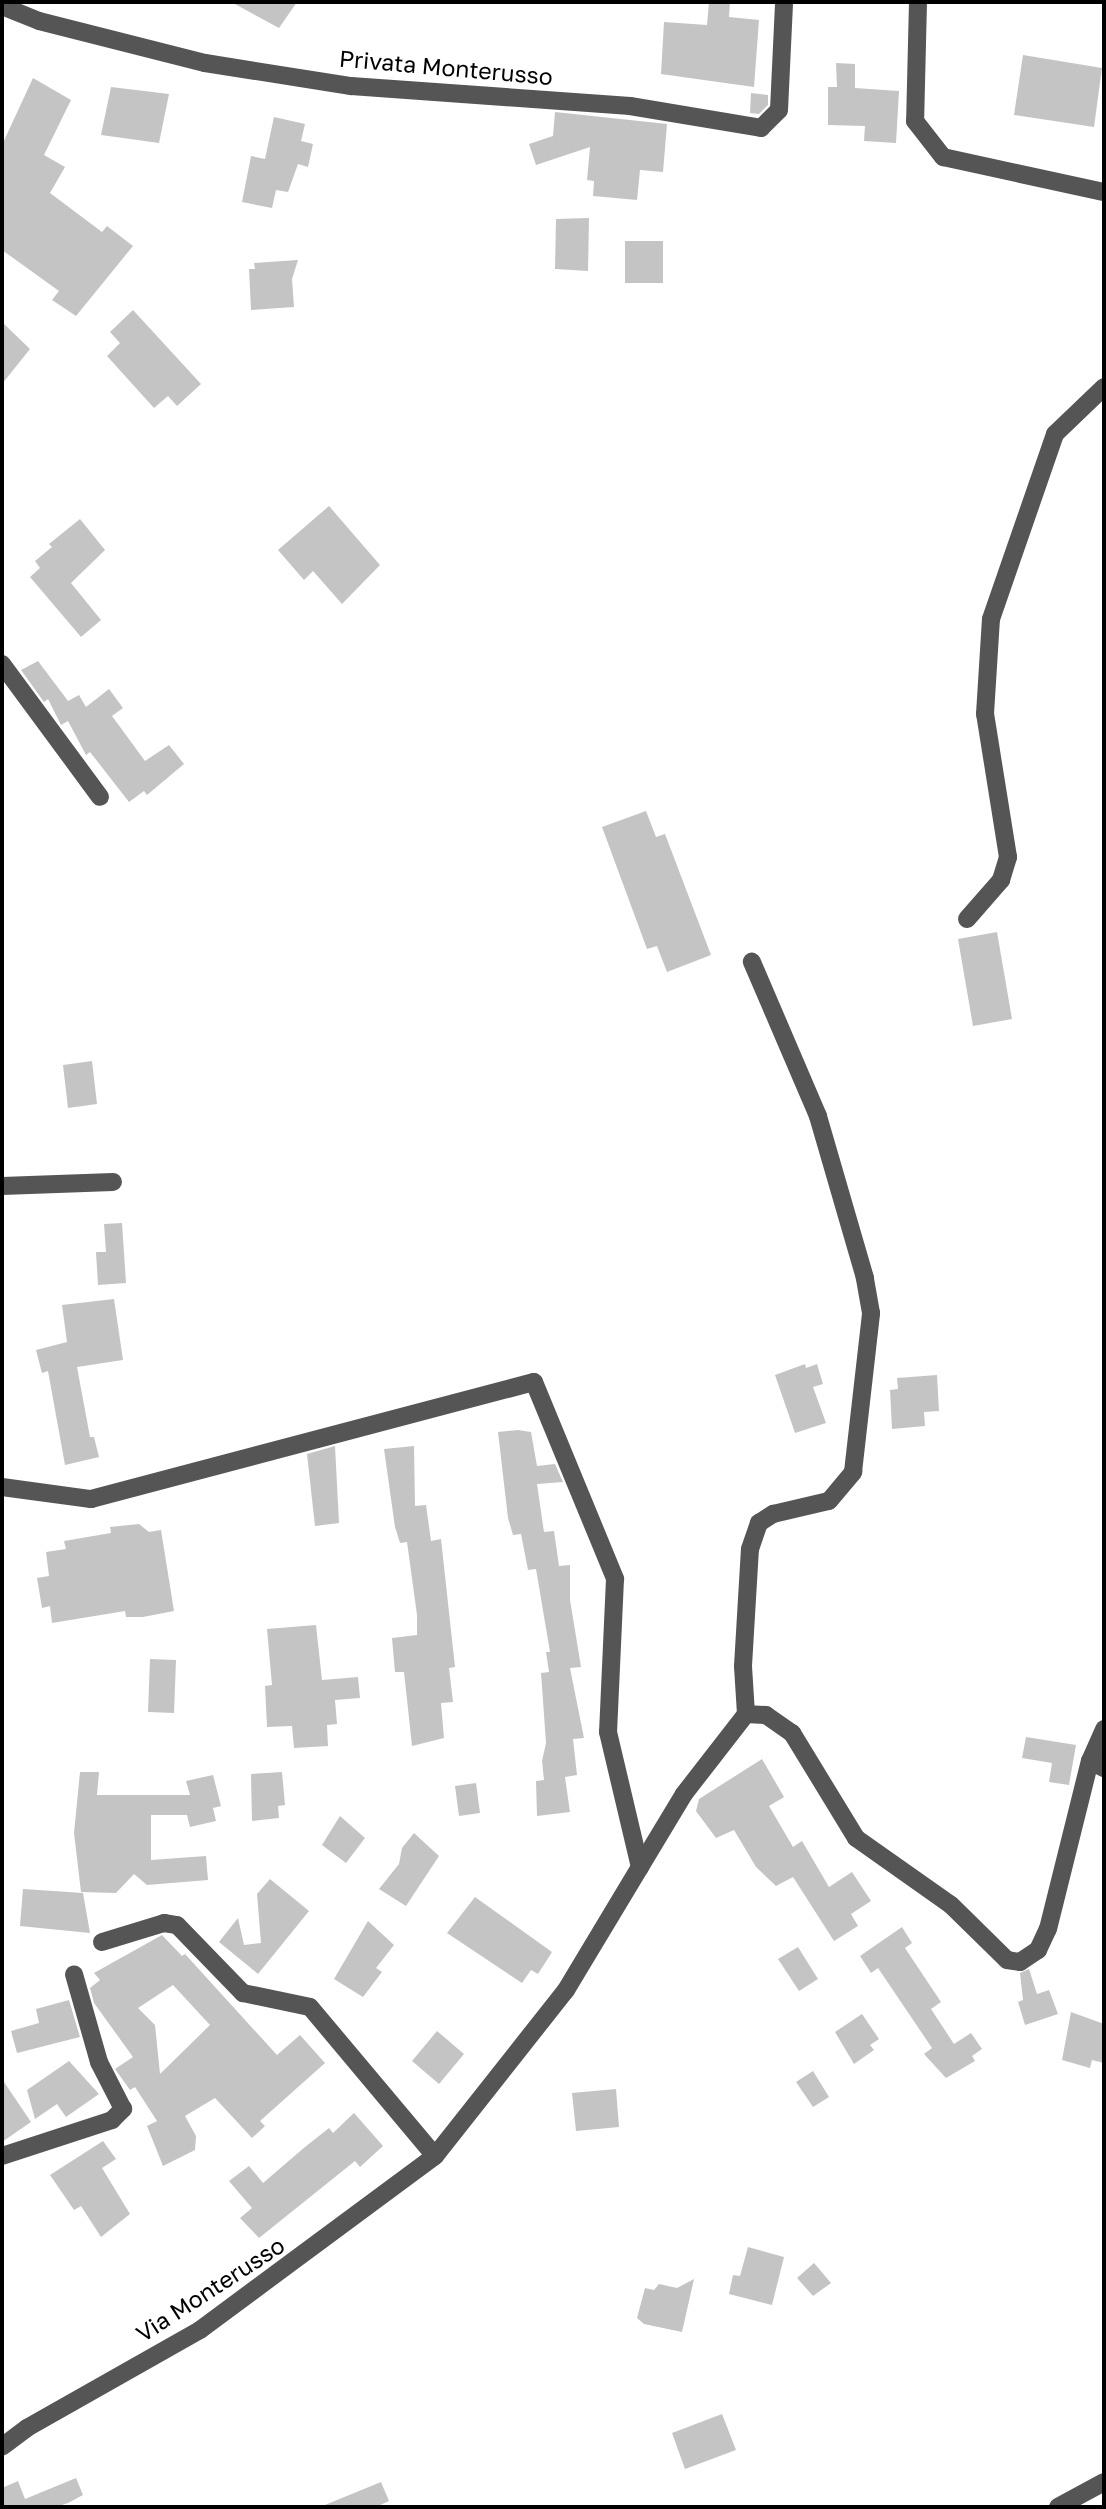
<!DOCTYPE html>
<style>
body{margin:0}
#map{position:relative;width:1106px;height:2509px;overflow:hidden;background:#fff;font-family:"Golos Text",sans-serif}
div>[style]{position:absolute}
.building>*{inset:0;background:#c4c4c4}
.minor>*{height:18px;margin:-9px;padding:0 9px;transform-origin:9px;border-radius:9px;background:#555}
span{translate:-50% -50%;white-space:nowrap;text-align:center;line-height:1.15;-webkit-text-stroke:6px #fff;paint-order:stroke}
.street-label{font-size:23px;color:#000}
.frame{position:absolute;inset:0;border:4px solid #000;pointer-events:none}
</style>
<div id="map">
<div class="building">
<div style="clip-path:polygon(231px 2px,297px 2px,279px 28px)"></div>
<div style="clip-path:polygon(709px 2px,730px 2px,729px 17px,759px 20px,754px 87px,661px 74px,664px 22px,707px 25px)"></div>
<div style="clip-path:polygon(1023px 55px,1102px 68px,1094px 127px,1014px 115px)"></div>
<div style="clip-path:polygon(836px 63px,855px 64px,855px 88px,899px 91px,896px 143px,864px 141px,865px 126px,828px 125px,828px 87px,837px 87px)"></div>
<div style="clip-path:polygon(33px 78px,71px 100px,44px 155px,65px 167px,50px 193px,102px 232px,107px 226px,133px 246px,76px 316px,52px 300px,59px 291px,2px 250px,2px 145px)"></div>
<div style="clip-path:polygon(111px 87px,169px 94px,159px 143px,101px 135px)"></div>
<div style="clip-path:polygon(751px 93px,768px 95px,768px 105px,759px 114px,750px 113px)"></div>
<div style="clip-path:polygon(555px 112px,667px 124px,663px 172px,640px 170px,637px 200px,593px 196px,594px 181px,587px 180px,590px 147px,536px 165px,529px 144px,553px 136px)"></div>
<div style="clip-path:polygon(274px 117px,305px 124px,301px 141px,313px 144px,308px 167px,298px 164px,288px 192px,276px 190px,272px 208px,242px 202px,251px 156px,265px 159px)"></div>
<div style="clip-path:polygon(589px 218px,588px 271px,555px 269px,556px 219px)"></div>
<div style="clip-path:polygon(625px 241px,663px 241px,663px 283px,625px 283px)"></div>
<div style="clip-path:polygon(298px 260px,292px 279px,294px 307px,251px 310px,249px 269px,255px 269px,254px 263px)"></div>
<div style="clip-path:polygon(133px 310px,201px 384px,177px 406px,168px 396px,154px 408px,107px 356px,120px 343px,110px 332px)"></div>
<div style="clip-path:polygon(2px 322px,30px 349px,2px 384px)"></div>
<div style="clip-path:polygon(329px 506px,380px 565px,342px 604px,313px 571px,304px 580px,278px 550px)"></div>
<div style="clip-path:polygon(80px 519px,105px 550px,71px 583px,101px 620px,81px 637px,30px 577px,40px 568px,35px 561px,52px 547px,49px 544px)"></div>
<div style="clip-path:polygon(38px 661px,68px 701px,79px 695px,86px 707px,109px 689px,123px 708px,112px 716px,145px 761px,169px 745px,184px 764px,147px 795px,144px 791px,129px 802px,90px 752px,86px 755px,68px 721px,61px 725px,48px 699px,44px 702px,21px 670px)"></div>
<div style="clip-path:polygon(646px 811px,656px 837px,665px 834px,711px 955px,667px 972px,657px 946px,647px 949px,602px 827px)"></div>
<div style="clip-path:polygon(997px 932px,1012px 1019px,973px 1026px,958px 939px)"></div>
<div style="clip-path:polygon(92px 1061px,97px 1104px,68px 1108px,63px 1065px)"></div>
<div style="clip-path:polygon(122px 1223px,126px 1283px,98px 1285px,96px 1252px,106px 1252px,104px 1224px)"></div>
<div style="clip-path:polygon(114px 1299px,123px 1360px,77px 1367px,90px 1437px,94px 1437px,99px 1457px,65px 1465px,48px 1371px,42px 1373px,36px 1350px,67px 1342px,62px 1305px)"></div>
<div style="clip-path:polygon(805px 1364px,806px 1368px,817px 1364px,823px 1384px,813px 1387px,826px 1423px,795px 1433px,775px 1375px)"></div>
<div style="clip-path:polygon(937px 1375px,939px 1411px,924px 1412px,925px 1426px,892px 1429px,890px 1390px,898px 1389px,897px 1378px)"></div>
<div style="clip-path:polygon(518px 1430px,531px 1432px,537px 1466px,555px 1464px,563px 1482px,537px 1484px,544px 1532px,554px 1531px,559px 1566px,570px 1565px,570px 1600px,581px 1667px,570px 1668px,584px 1738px,573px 1739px,577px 1775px,565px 1777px,570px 1812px,537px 1816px,536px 1781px,544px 1780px,542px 1761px,546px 1743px,541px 1673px,549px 1672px,546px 1652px,550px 1652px,536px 1569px,528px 1570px,521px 1534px,513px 1535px,508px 1518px,498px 1432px)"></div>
<div style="clip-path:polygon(335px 1446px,339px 1523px,315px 1526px,307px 1454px)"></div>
<div style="clip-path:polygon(414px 1446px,415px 1506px,426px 1505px,431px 1541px,441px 1539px,455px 1667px,449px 1668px,453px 1702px,441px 1703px,444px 1738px,412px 1746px,404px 1672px,395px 1672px,392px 1638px,417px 1635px,417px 1615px,407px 1542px,400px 1543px,395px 1527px,384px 1449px)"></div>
<div style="clip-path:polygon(139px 1524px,149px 1532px,161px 1530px,174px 1611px,143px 1617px,126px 1617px,125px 1611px,52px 1623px,50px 1606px,42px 1608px,37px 1578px,49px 1576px,46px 1552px,66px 1549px,64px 1541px,111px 1533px,110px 1527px)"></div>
<div style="clip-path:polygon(316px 1625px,322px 1680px,358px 1677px,360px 1698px,335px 1700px,337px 1724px,327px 1725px,328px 1746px,294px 1748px,292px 1726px,267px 1727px,265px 1686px,272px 1685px,267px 1629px)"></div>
<div style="clip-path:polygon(150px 1659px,176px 1660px,174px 1713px,148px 1712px)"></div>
<div style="clip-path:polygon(1026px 1737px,1076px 1745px,1069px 1785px,1049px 1782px,1052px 1763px,1022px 1758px)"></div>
<div style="clip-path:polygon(762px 1759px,784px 1797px,769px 1806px,793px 1847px,802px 1841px,829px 1887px,852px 1872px,871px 1901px,851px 1914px,858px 1926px,834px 1941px,793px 1877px,776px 1886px,756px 1867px,734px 1830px,716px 1838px,696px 1811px,699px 1799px)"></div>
<div style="clip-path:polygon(80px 1772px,99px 1772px,97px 1795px,190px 1795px,186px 1781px,213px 1775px,221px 1806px,213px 1808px,216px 1821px,190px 1827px,187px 1815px,151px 1815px,151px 1860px,206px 1856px,208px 1880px,147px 1885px,134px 1874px,116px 1893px,81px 1892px,74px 1833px)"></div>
<div style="clip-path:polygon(282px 1772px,285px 1805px,278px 1806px,279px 1818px,252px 1821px,251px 1774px)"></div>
<div style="clip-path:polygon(476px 1783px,480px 1813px,459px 1816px,455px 1786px)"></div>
<div style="clip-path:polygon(340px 1816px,365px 1838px,346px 1863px,322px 1845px)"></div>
<div style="clip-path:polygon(414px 1833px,439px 1856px,406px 1906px,379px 1889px,399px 1864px,402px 1848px)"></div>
<div style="clip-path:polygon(270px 1879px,309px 1911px,258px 1974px,219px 1942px,238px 1918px,244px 1945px,261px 1943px,257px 1894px)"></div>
<div style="clip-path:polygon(23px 1889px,83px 1893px,90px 1933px,20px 1926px)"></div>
<div style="clip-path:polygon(475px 1897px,552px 1952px,538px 1974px,531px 1970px,522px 1983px,447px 1933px)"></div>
<div style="clip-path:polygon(368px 1921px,394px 1945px,376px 1968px,382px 1972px,363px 1997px,334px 1979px)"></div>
<div style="clip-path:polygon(902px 1927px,912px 1943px,905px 1948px,941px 2002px,931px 2009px,954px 2044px,971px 2033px,982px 2049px,972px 2056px,975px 2061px,946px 2078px,924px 2054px,932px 2048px,878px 1968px,871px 1973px,860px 1956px)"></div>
<div style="clip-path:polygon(evenodd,162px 1935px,182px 1956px,185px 1954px,277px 2055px,300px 2035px,325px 2063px,260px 2121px,265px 2126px,252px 2138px,215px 2098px,185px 2116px,196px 2136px,195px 2150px,163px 2166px,147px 2126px,157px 2121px,135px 2087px,130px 2090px,115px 2069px,133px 2057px,94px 2003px,90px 1988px,100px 1980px,94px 1973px,162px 1935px,173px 1985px,210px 2025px,160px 2074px,155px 2025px,138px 2008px,173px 1985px)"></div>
<div style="clip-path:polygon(798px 1947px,818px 1979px,799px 1991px,778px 1959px)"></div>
<div style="clip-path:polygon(1029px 1969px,1037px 1994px,1049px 1990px,1058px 2014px,1025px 2025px,1018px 2002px,1023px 2000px,1020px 1973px)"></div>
<div style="clip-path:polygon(69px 2000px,80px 2037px,17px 2053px,11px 2031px,39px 2023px,36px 2009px)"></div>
<div style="clip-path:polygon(1071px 2012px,1104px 2024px,1104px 2063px,1092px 2060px,1090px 2068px,1062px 2060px)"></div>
<div style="clip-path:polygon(862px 2014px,879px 2039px,870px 2045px,874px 2050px,854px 2064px,835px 2032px)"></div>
<div style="clip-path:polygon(437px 2031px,464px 2054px,439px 2084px,412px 2061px)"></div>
<div style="clip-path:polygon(69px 2061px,99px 2094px,66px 2117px,57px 2104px,35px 2119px,27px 2090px)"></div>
<div style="clip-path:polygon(813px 2071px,829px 2097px,813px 2107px,796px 2082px)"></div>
<div style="clip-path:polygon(2px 2079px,31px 2122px,2px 2142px)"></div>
<div style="clip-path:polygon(616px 2089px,619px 2127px,576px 2131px,572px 2093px)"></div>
<div style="clip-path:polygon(354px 2113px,383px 2146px,360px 2167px,355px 2161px,259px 2238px,240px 2218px,252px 2208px,229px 2181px,249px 2166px,263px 2183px,305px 2147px,329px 2128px,333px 2133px)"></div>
<div style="clip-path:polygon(103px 2141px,116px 2159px,102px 2168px,130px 2214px,101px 2237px,81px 2206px,74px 2210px,50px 2175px)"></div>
<div style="clip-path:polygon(748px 2247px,784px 2257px,772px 2305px,729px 2294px,733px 2275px,740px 2276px)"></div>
<div style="clip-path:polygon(814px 2263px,831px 2283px,813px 2296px,797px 2278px)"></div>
<div style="clip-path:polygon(694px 2279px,682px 2332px,644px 2324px,637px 2318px,645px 2288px,654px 2290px,659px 2284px,677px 2288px)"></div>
<div style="clip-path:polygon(722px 2414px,736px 2450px,685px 2469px,672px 2433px)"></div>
<div style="clip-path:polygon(76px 2478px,83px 2495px,68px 2503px,56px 2507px,2px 2507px,2px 2488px,18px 2481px,25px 2499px)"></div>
<div style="clip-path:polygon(381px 2482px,389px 2501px,376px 2507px,320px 2507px)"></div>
</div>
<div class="minor">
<div style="left:918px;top:2px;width:119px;rotate:91.4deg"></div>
<div style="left:915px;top:121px;width:46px;rotate:52.1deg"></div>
<div style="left:943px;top:157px;width:165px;rotate:12.3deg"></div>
<div style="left:2px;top:6px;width:40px;rotate:22deg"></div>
<div style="left:39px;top:21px;width:171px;rotate:14.2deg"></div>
<div style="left:205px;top:63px;width:148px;rotate:9deg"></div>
<div style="left:351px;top:86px;width:280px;rotate:4.1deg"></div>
<div style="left:630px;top:106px;width:133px;rotate:9.5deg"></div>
<div style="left:761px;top:128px;width:25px;rotate:-45deg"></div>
<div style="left:779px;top:110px;width:108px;rotate:-87.3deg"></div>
<div style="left:2px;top:664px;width:165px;rotate:53.6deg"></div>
<div style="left:967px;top:919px;width:52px;rotate:-48.9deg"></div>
<div style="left:1001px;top:880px;width:24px;rotate:-73deg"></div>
<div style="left:1008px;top:857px;width:145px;rotate:-99.1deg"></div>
<div style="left:985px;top:714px;width:95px;rotate:-86.4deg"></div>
<div style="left:991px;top:619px;width:196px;rotate:-70.9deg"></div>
<div style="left:1055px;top:434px;width:68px;rotate:-43.8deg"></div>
<div style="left:2px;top:1186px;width:111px;rotate:-2.1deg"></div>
<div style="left:2px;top:1487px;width:90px;rotate:7.7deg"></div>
<div style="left:91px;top:1499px;width:458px;rotate:-14.8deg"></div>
<div style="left:534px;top:1382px;width:213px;rotate:67.6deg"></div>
<div style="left:615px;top:1579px;width:153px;rotate:92.6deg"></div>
<div style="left:608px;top:1732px;width:139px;rotate:76.7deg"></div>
<div style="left:640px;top:1867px;width:144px;rotate:121deg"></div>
<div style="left:566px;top:1990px;width:211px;rotate:128.3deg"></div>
<div style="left:435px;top:2156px;width:292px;rotate:143.5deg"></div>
<div style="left:200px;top:2330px;width:199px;rotate:150.5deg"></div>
<div style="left:27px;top:2428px;width:31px;rotate:143deg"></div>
<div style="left:746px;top:1714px;width:48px;rotate:-93.6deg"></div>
<div style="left:743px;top:1666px;width:117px;rotate:-86.6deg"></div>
<div style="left:750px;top:1549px;width:28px;rotate:-71deg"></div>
<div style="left:759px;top:1523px;width:17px;rotate:-33deg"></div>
<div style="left:773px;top:1514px;width:57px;rotate:-13.1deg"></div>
<div style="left:829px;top:1501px;width:38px;rotate:-50deg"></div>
<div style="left:853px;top:1472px;width:160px;rotate:-83.5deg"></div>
<div style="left:871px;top:1313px;width:36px;rotate:-100deg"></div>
<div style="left:865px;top:1278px;width:169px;rotate:-106.2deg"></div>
<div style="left:818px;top:1116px;width:168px;rotate:-113.2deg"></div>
<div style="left:1090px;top:1761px;width:35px;rotate:-66deg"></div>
<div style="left:640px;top:1867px;width:85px;rotate:-58.9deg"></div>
<div style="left:684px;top:1794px;width:101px;rotate:-52.2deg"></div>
<div style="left:746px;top:1714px;width:20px;rotate:3deg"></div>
<div style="left:766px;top:1715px;width:32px;rotate:35deg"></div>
<div style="left:792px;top:1733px;width:123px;rotate:58.6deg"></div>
<div style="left:856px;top:1838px;width:116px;rotate:35.2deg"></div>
<div style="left:951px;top:1905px;width:78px;rotate:44.5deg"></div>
<div style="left:1007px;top:1960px;width:13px;rotate:9deg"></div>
<div style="left:1020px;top:1962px;width:22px;rotate:-34deg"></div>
<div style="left:1038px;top:1950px;width:23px;rotate:-65deg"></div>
<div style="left:1048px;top:1929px;width:173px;rotate:-76deg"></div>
<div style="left:1090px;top:1761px;width:16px;rotate:27deg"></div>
<div style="left:102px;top:1942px;width:65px;rotate:-17deg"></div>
<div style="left:164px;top:1923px;width:13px;rotate:9deg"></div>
<div style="left:177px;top:1925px;width:95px;rotate:45.9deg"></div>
<div style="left:243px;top:1993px;width:68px;rotate:11.8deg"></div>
<div style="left:310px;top:2007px;width:194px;rotate:50deg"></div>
<div style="left:2px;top:2156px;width:116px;rotate:-18.1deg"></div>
<div style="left:112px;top:2120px;width:16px;rotate:-45deg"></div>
<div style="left:123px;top:2109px;width:53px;rotate:-117.1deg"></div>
<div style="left:99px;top:2062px;width:91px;rotate:-105.9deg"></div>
<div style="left:1058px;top:2507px;width:52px;rotate:-28.5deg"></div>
</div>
<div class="street-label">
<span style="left:446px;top:67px;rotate:5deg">Privata Monterusso</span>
<span style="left:210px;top:2289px;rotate:-33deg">Via Monterusso</span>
</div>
<div class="frame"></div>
</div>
